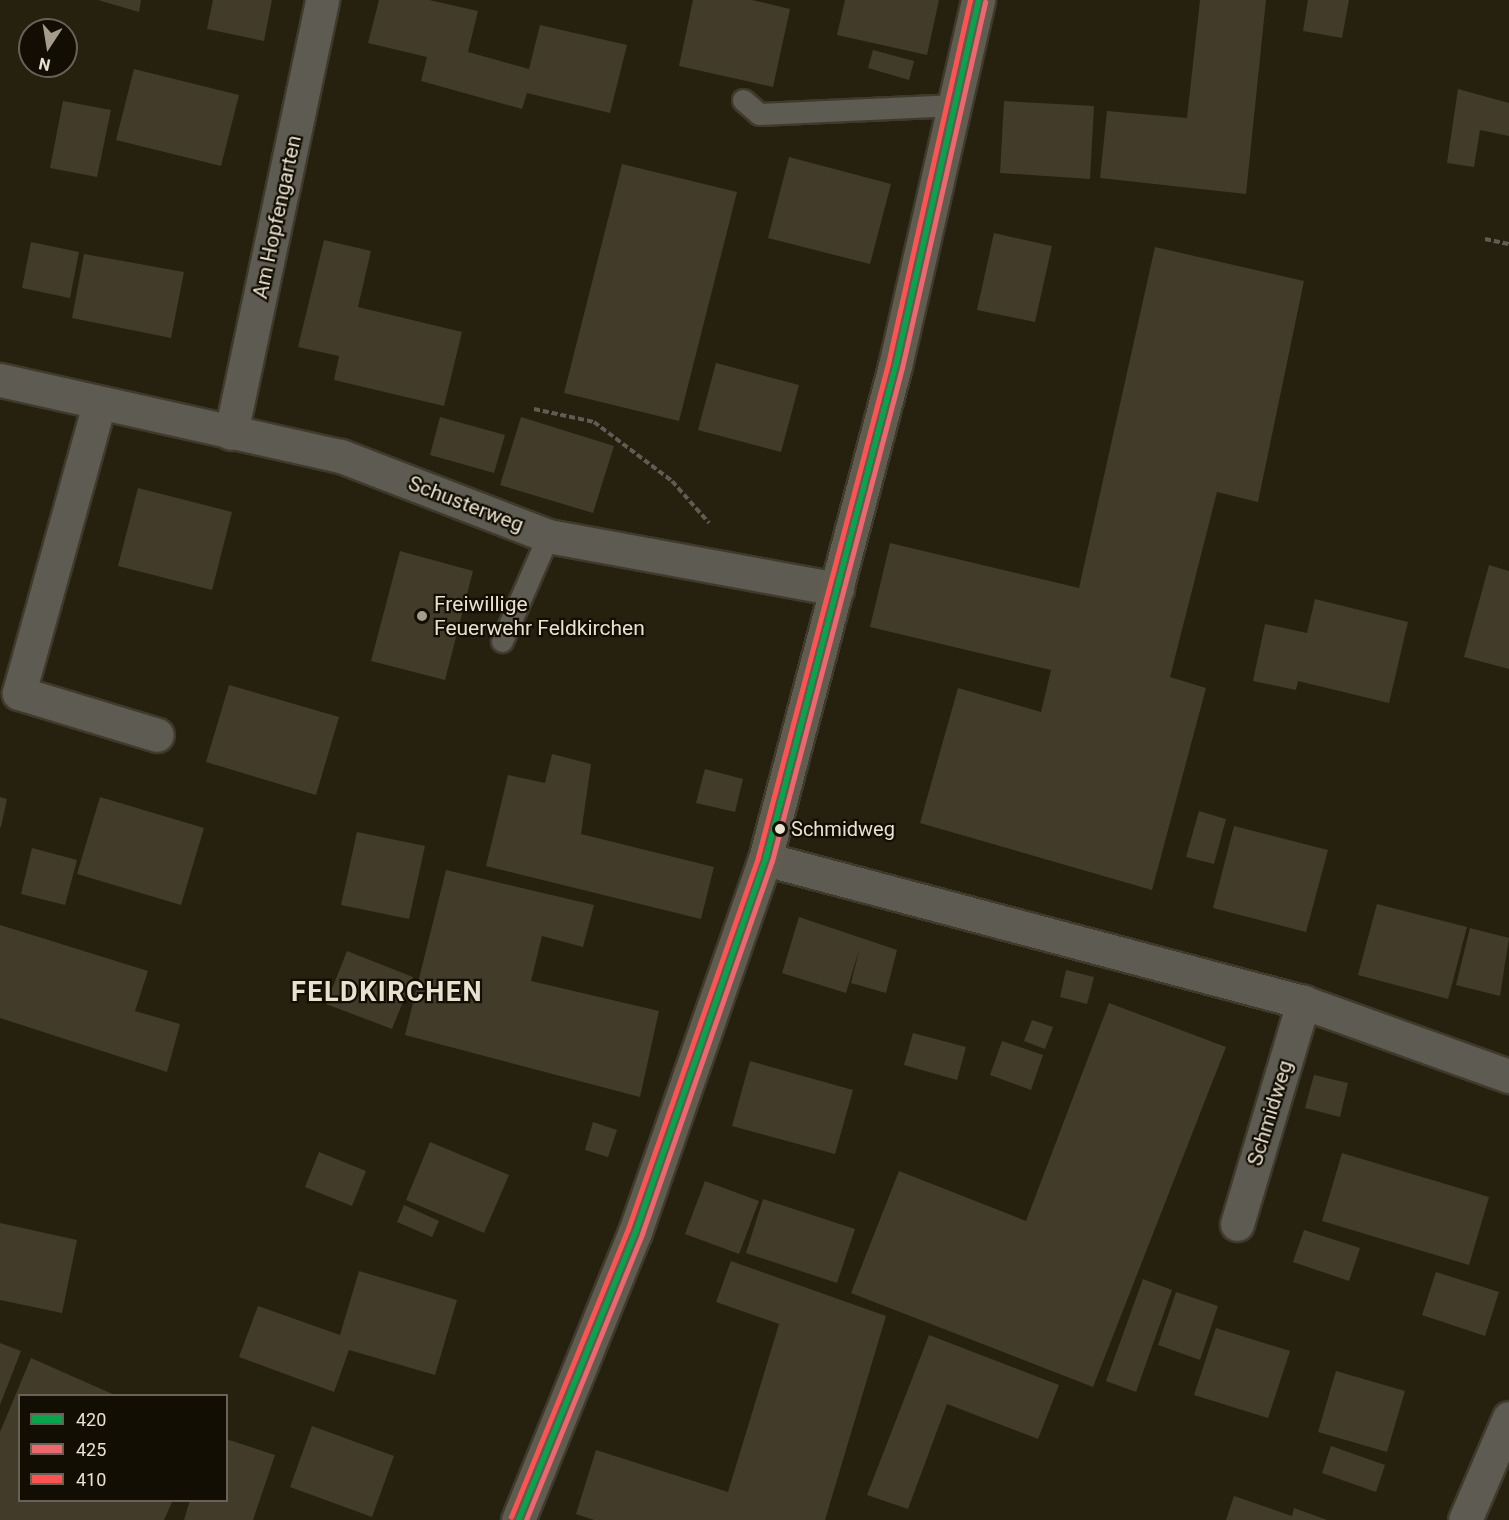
<!DOCTYPE html>
<style>
body{margin:0}
#map{position:relative;width:1509px;height:1520px;overflow:hidden;background:#26200f;font-family:Roboto,sans-serif}
div>[style]{position:absolute}
.building>*{inset:0;background:#423b2a}
.path>*{height:4px;margin-top:-2px;transform-origin:0;background:repeating-linear-gradient(90deg,#605c54 0 6px,transparent 0 9px)}
.roads{filter:drop-shadow(2px 0 #3f3a2c) drop-shadow(-2px 0 #3f3a2c) drop-shadow(0 2px #3f3a2c) drop-shadow(0 -2px #3f3a2c)}
.service>*{height:21px;margin:-10.5px;padding:0 10.5px;transform-origin:10.5px;border-radius:10.5px;background:#5e5b52}
.minor>*{height:33px;margin:-16.5px;padding:0 16.5px;transform-origin:16.5px;border-radius:16.5px;background:#5e5b52}
.secondary>*{height:33px;margin:-16.5px;padding:0 16.5px;transform-origin:16.5px;border-radius:16.5px;background:#615c50}
.bus-1>*{height:4.5px;margin:-2.25px;padding:0 2.25px;transform-origin:2.25px;border-radius:2.25px;background:#06a54c}
.bus-2>*{height:4.5px;margin:-2.25px;padding:0 2.25px;transform-origin:2.25px;border-radius:2.25px;background:#ee666e}
.bus-3>*{height:4.5px;margin:-2.25px;padding:0 2.25px;transform-origin:2.25px;border-radius:2.25px;background:#ff5353}
.dots>*{width:16px;height:16px;translate:-50% -50%;box-sizing:border-box;border:3px solid #130e04;border-radius:50%}
span{translate:-50% -50%;white-space:nowrap;text-align:center;line-height:1.15;-webkit-text-stroke:4.5px #130e04;paint-order:stroke}
.bus-label{font-size:20px;color:#e8e1d0}
.left{translate:0 -50%;text-align:left}
.street-label{font-size:21px;color:#e8e1d0}
.poi-label{font-size:21px;color:#e8e1d0}
.district-label{font-size:27px;color:#e8e1d0;font-weight:700;letter-spacing:1.5px}
.legend{position:absolute;left:18px;top:1394px;width:210px;height:108px;box-sizing:border-box;background:#130e04;border:2px solid #686256;margin:0;padding:8px 10px;list-style:none;font-size:18px;color:#e8e1d0}
.legend li{display:flex;align-items:center;gap:12px;height:30px}
.legend b{width:30px;border:2px solid #686256}
.north{position:absolute;left:18px;top:18px;width:60px;height:60px;box-sizing:border-box;background:#130e04;border:2px solid #686256;border-radius:50%;rotate:192deg;font-size:16px;font-weight:700;line-height:24px;text-align:center;color:#e8e1d0}
.north::after{content:'';display:block;margin:auto;width:21px;height:27px;background:#a49d8c;clip-path:polygon(50% 0,100% 100%,50% 72%,0 100%)}
</style>
<div id="map">
<div class="building">
<div style="clip-path:polygon(98px 0,141px 0,139px 12px)"></div>
<div style="clip-path:polygon(213px 0,272px 0,264px 41px,207px 29px)"></div>
<div style="clip-path:polygon(379px 0,429px 0,478px 11px,468px 52px,529px 69px,540px 25px,627px 45px,610px 113px,527px 93px,522px 109px,421px 81px,427px 57px,368px 43px)"></div>
<div style="clip-path:polygon(693px 0,752px 0,790px 9px,773px 87px,679px 66px)"></div>
<div style="clip-path:polygon(845px 0,939px 0,927px 55px,837px 35px)"></div>
<div style="clip-path:polygon(1200px 0,1266px 0,1246px 194px,1100px 178px,1107px 111px,1187px 118px)"></div>
<div style="clip-path:polygon(1308px 0,1349px 0,1342px 38px,1303px 31px)"></div>
<div style="clip-path:polygon(873px 50px,914px 61px,909px 80px,868px 68px)"></div>
<div style="clip-path:polygon(134px 69px,239px 95px,221px 166px,116px 140px)"></div>
<div style="clip-path:polygon(1458px 89px,1509px 103px,1509px 136px,1480px 130px,1474px 167px,1447px 163px)"></div>
<div style="clip-path:polygon(63px 101px,111px 110px,97px 177px,50px 168px)"></div>
<div style="clip-path:polygon(1004px 101px,1094px 106px,1090px 179px,1000px 173px)"></div>
<div style="clip-path:polygon(789px 157px,891px 184px,870px 264px,768px 238px)"></div>
<div style="clip-path:polygon(622px 164px,737px 192px,679px 421px,564px 393px)"></div>
<div style="clip-path:polygon(994px 233px,1052px 246px,1035px 322px,977px 310px)"></div>
<div style="clip-path:polygon(324px 240px,371px 251px,358px 307px,462px 332px,444px 406px,334px 380px,339px 356px,298px 347px)"></div>
<div style="clip-path:polygon(31px 242px,79px 252px,70px 298px,22px 288px)"></div>
<div style="clip-path:polygon(1155px 247px,1304px 281px,1258px 502px,1217px 492px,1170px 677px,1206px 688px,1152px 890px,920px 823px,958px 688px,1041px 712px,1051px 670px,870px 627px,890px 543px,1079px 588px)"></div>
<div style="clip-path:polygon(84px 254px,184px 272px,171px 338px,72px 318px)"></div>
<div style="clip-path:polygon(716px 363px,799px 385px,781px 452px,698px 430px)"></div>
<div style="clip-path:polygon(440px 417px,505px 435px,494px 473px,430px 455px)"></div>
<div style="clip-path:polygon(521px 417px,614px 446px,593px 513px,500px 485px)"></div>
<div style="clip-path:polygon(138px 488px,232px 512px,212px 590px,118px 566px)"></div>
<div style="clip-path:polygon(400px 551px,473px 571px,445px 680px,371px 661px)"></div>
<div style="clip-path:polygon(1489px 565px,1509px 571px,1509px 669px,1464px 657px)"></div>
<div style="clip-path:polygon(1315px 599px,1408px 622px,1389px 703px,1298px 681px,1296px 690px,1253px 681px,1265px 624px,1307px 633px)"></div>
<div style="clip-path:polygon(229px 685px,339px 717px,316px 795px,206px 762px)"></div>
<div style="clip-path:polygon(552px 754px,591px 764px,581px 834px,714px 867px,701px 919px,486px 866px,508px 775px,545px 783px)"></div>
<div style="clip-path:polygon(705px 769px,743px 779px,735px 812px,696px 803px)"></div>
<div style="clip-path:polygon(0 797px,7px 799px,1px 827px,0 827px)"></div>
<div style="clip-path:polygon(100px 797px,204px 828px,181px 905px,77px 874px)"></div>
<div style="clip-path:polygon(1199px 811px,1226px 819px,1214px 864px,1186px 857px)"></div>
<div style="clip-path:polygon(1234px 826px,1328px 850px,1306px 932px,1213px 908px)"></div>
<div style="clip-path:polygon(357px 832px,425px 846px,409px 919px,341px 905px)"></div>
<div style="clip-path:polygon(32px 848px,77px 860px,65px 905px,21px 894px)"></div>
<div style="clip-path:polygon(446px 870px,594px 905px,583px 947px,542px 936px,531px 981px,659px 1011px,640px 1097px,405px 1035px)"></div>
<div style="clip-path:polygon(1377px 904px,1467px 927px,1448px 999px,1358px 975px)"></div>
<div style="clip-path:polygon(799px 917px,897px 950px,886px 993px,851px 983px,860px 947px,846px 993px,782px 973px)"></div>
<div style="clip-path:polygon(0 925px,148px 971px,135px 1011px,180px 1024px,167px 1072px,0 1018px)"></div>
<div style="clip-path:polygon(1470px 928px,1509px 938px,1500px 996px,1456px 985px)"></div>
<div style="clip-path:polygon(347px 951px,413px 977px,392px 1029px,326px 1004px)"></div>
<div style="clip-path:polygon(1066px 970px,1094px 977px,1087px 1004px,1060px 997px)"></div>
<div style="clip-path:polygon(1109px 1003px,1226px 1047px,1093px 1387px,851px 1293px,899px 1171px,1026px 1221px)"></div>
<div style="clip-path:polygon(1032px 1020px,1053px 1027px,1045px 1049px,1024px 1041px)"></div>
<div style="clip-path:polygon(913px 1033px,966px 1047px,957px 1080px,904px 1065px)"></div>
<div style="clip-path:polygon(1002px 1041px,1043px 1055px,1031px 1090px,990px 1075px)"></div>
<div style="clip-path:polygon(750px 1061px,853px 1090px,835px 1154px,732px 1126px)"></div>
<div style="clip-path:polygon(1314px 1075px,1348px 1083px,1340px 1117px,1305px 1108px)"></div>
<div style="clip-path:polygon(593px 1122px,617px 1130px,608px 1157px,585px 1150px)"></div>
<div style="clip-path:polygon(430px 1142px,509px 1175px,484px 1233px,406px 1200px)"></div>
<div style="clip-path:polygon(319px 1152px,366px 1171px,352px 1206px,305px 1187px)"></div>
<div style="clip-path:polygon(1342px 1153px,1489px 1197px,1469px 1265px,1322px 1221px)"></div>
<div style="clip-path:polygon(705px 1181px,759px 1201px,739px 1254px,685px 1234px)"></div>
<div style="clip-path:polygon(763px 1199px,855px 1229px,837px 1283px,746px 1253px)"></div>
<div style="clip-path:polygon(404px 1205px,439px 1221px,432px 1237px,397px 1222px)"></div>
<div style="clip-path:polygon(0 1223px,77px 1240px,62px 1313px,0 1300px)"></div>
<div style="clip-path:polygon(1304px 1230px,1360px 1248px,1349px 1281px,1293px 1262px)"></div>
<div style="clip-path:polygon(731px 1261px,886px 1316px,825px 1520px,594px 1520px,576px 1514px,596px 1450px,728px 1492px,779px 1324px,716px 1302px)"></div>
<div style="clip-path:polygon(359px 1271px,457px 1300px,435px 1375px,349px 1350px,334px 1392px,239px 1357px,258px 1306px,340px 1335px)"></div>
<div style="clip-path:polygon(1436px 1272px,1499px 1292px,1485px 1336px,1422px 1315px)"></div>
<div style="clip-path:polygon(1143px 1279px,1172px 1290px,1136px 1392px,1106px 1381px)"></div>
<div style="clip-path:polygon(1176px 1292px,1218px 1306px,1200px 1360px,1158px 1345px)"></div>
<div style="clip-path:polygon(1216px 1328px,1290px 1351px,1268px 1418px,1194px 1395px)"></div>
<div style="clip-path:polygon(929px 1335px,1059px 1385px,1038px 1439px,947px 1404px,908px 1509px,867px 1495px)"></div>
<div style="clip-path:polygon(0 1343px,21px 1351px,0 1405px)"></div>
<div style="clip-path:polygon(31px 1358px,117px 1396px,20px 1396px,20px 1500px,173px 1500px,164px 1520px,0 1520px,0 1432px)"></div>
<div style="clip-path:polygon(1336px 1371px,1405px 1391px,1387px 1452px,1318px 1432px)"></div>
<div style="clip-path:polygon(312px 1426px,394px 1456px,372px 1517px,290px 1487px)"></div>
<div style="clip-path:polygon(226px 1439px,275px 1455px,253px 1520px,184px 1520px,190px 1500px,226px 1500px)"></div>
<div style="clip-path:polygon(1331px 1446px,1385px 1465px,1376px 1492px,1322px 1473px)"></div>
<div style="clip-path:polygon(1234px 1496px,1292px 1516px,1294px 1508px,1327px 1520px,1226px 1520px)"></div>
</div>
<div class="path">
<div style="left:1485px;top:239px;width:25px;rotate:12deg"></div>
<div style="left:534px;top:409px;width:61px;rotate:12.2deg"></div>
<div style="left:594px;top:422px;width:98px;rotate:37.1deg"></div>
<div style="left:672px;top:481px;width:56px;rotate:48.6deg"></div>
</div>
<div class="roads">
<div class="service">
<div style="left:743px;top:100px;width:21px;rotate:41deg"></div>
<div style="left:759px;top:114px;width:198px;rotate:-2.6deg"></div>
<div style="left:502px;top:641px;width:115px;rotate:-66.3deg"></div>
</div>
<div class="minor">
<div style="left:0;top:380px;width:349px;rotate:12.6deg"></div>
<div style="left:341px;top:456px;width:222px;rotate:21.1deg"></div>
<div style="left:548px;top:536px;width:294px;rotate:10.4deg"></div>
<div style="left:99px;top:404px;width:300px;rotate:105.5deg"></div>
<div style="left:19px;top:693px;width:144px;rotate:16.9deg"></div>
<div style="left:231px;top:433px;width:442px;rotate:-78.1deg"></div>
<div style="left:765px;top:859px;width:557px;rotate:14.89deg"></div>
<div style="left:1303px;top:1002px;width:219px;rotate:19.8deg"></div>
<div style="left:1237px;top:1224px;width:232px;rotate:-73.4deg"></div>
<div style="left:1465px;top:1520px;width:111px;rotate:-66.7deg"></div>
</div>
<div class="secondary">
<div style="left:518px;top:1520px;width:311px;rotate:-67.9deg"></div>
<div style="left:635px;top:1232px;width:395px;rotate:-70.8deg"></div>
<div style="left:765px;top:859px;width:510px;rotate:-75.23deg"></div>
<div style="left:895px;top:366px;width:375px;rotate:-77.2deg"></div>
</div>
</div>
<div class="bus-1">
<div style="left:518px;top:1520px;width:311px;rotate:-67.9deg"></div>
<div style="left:635px;top:1232px;width:395px;rotate:-70.8deg"></div>
<div style="left:765px;top:859px;width:510px;rotate:-75.23deg"></div>
<div style="left:895px;top:366px;width:375px;rotate:-77.2deg"></div>
</div>
<div class="bus-2">
<div style="left:526px;top:1520px;width:309px;rotate:-67.9deg"></div>
<div style="left:642px;top:1234px;width:395px;rotate:-70.8deg"></div>
<div style="left:772px;top:861px;width:510px;rotate:-75.23deg"></div>
<div style="left:902px;top:368px;width:375px;rotate:-77.2deg"></div>
</div>
<div class="bus-3">
<div style="left:511px;top:1517px;width:311px;rotate:-67.9deg"></div>
<div style="left:628px;top:1229px;width:394px;rotate:-70.7deg"></div>
<div style="left:758px;top:857px;width:510px;rotate:-75.23deg"></div>
<div style="left:888px;top:364px;width:373px;rotate:-77.3deg"></div>
</div>
<div class="dots">
<div style="left:422px;top:616px;background:#a49d8c"></div>
<div style="left:780px;top:829px;background:#e8e1d0"></div>
</div>
<div class="bus-label">
<span class="left" style="left:791px;top:829px">Schmidweg</span>
</div>
<div class="street-label">
<span style="left:277px;top:217px;rotate:-78deg">Am Hopfengarten</span>
<span style="left:466px;top:504px;rotate:21deg">Schusterweg</span>
<span style="left:1270px;top:1113px;rotate:-73deg">Schmidweg</span>
</div>
<div class="poi-label">
<span class="left" style="left:434px;top:616px">Freiwillige<br>Feuerwehr Feldkirchen</span>
</div>
<div class="district-label">
<span style="left:387px;top:993px">FELDKIRCHEN</span>
</div>
<ul class="legend">
<li><b style="height:8px;background:#06a54c"></b>420</li>
<li><b style="height:8px;background:#ee666e"></b>425</li>
<li><b style="height:8px;background:#ff5353"></b>410</li>
</ul>
<div class="north">N</div>
</div>
